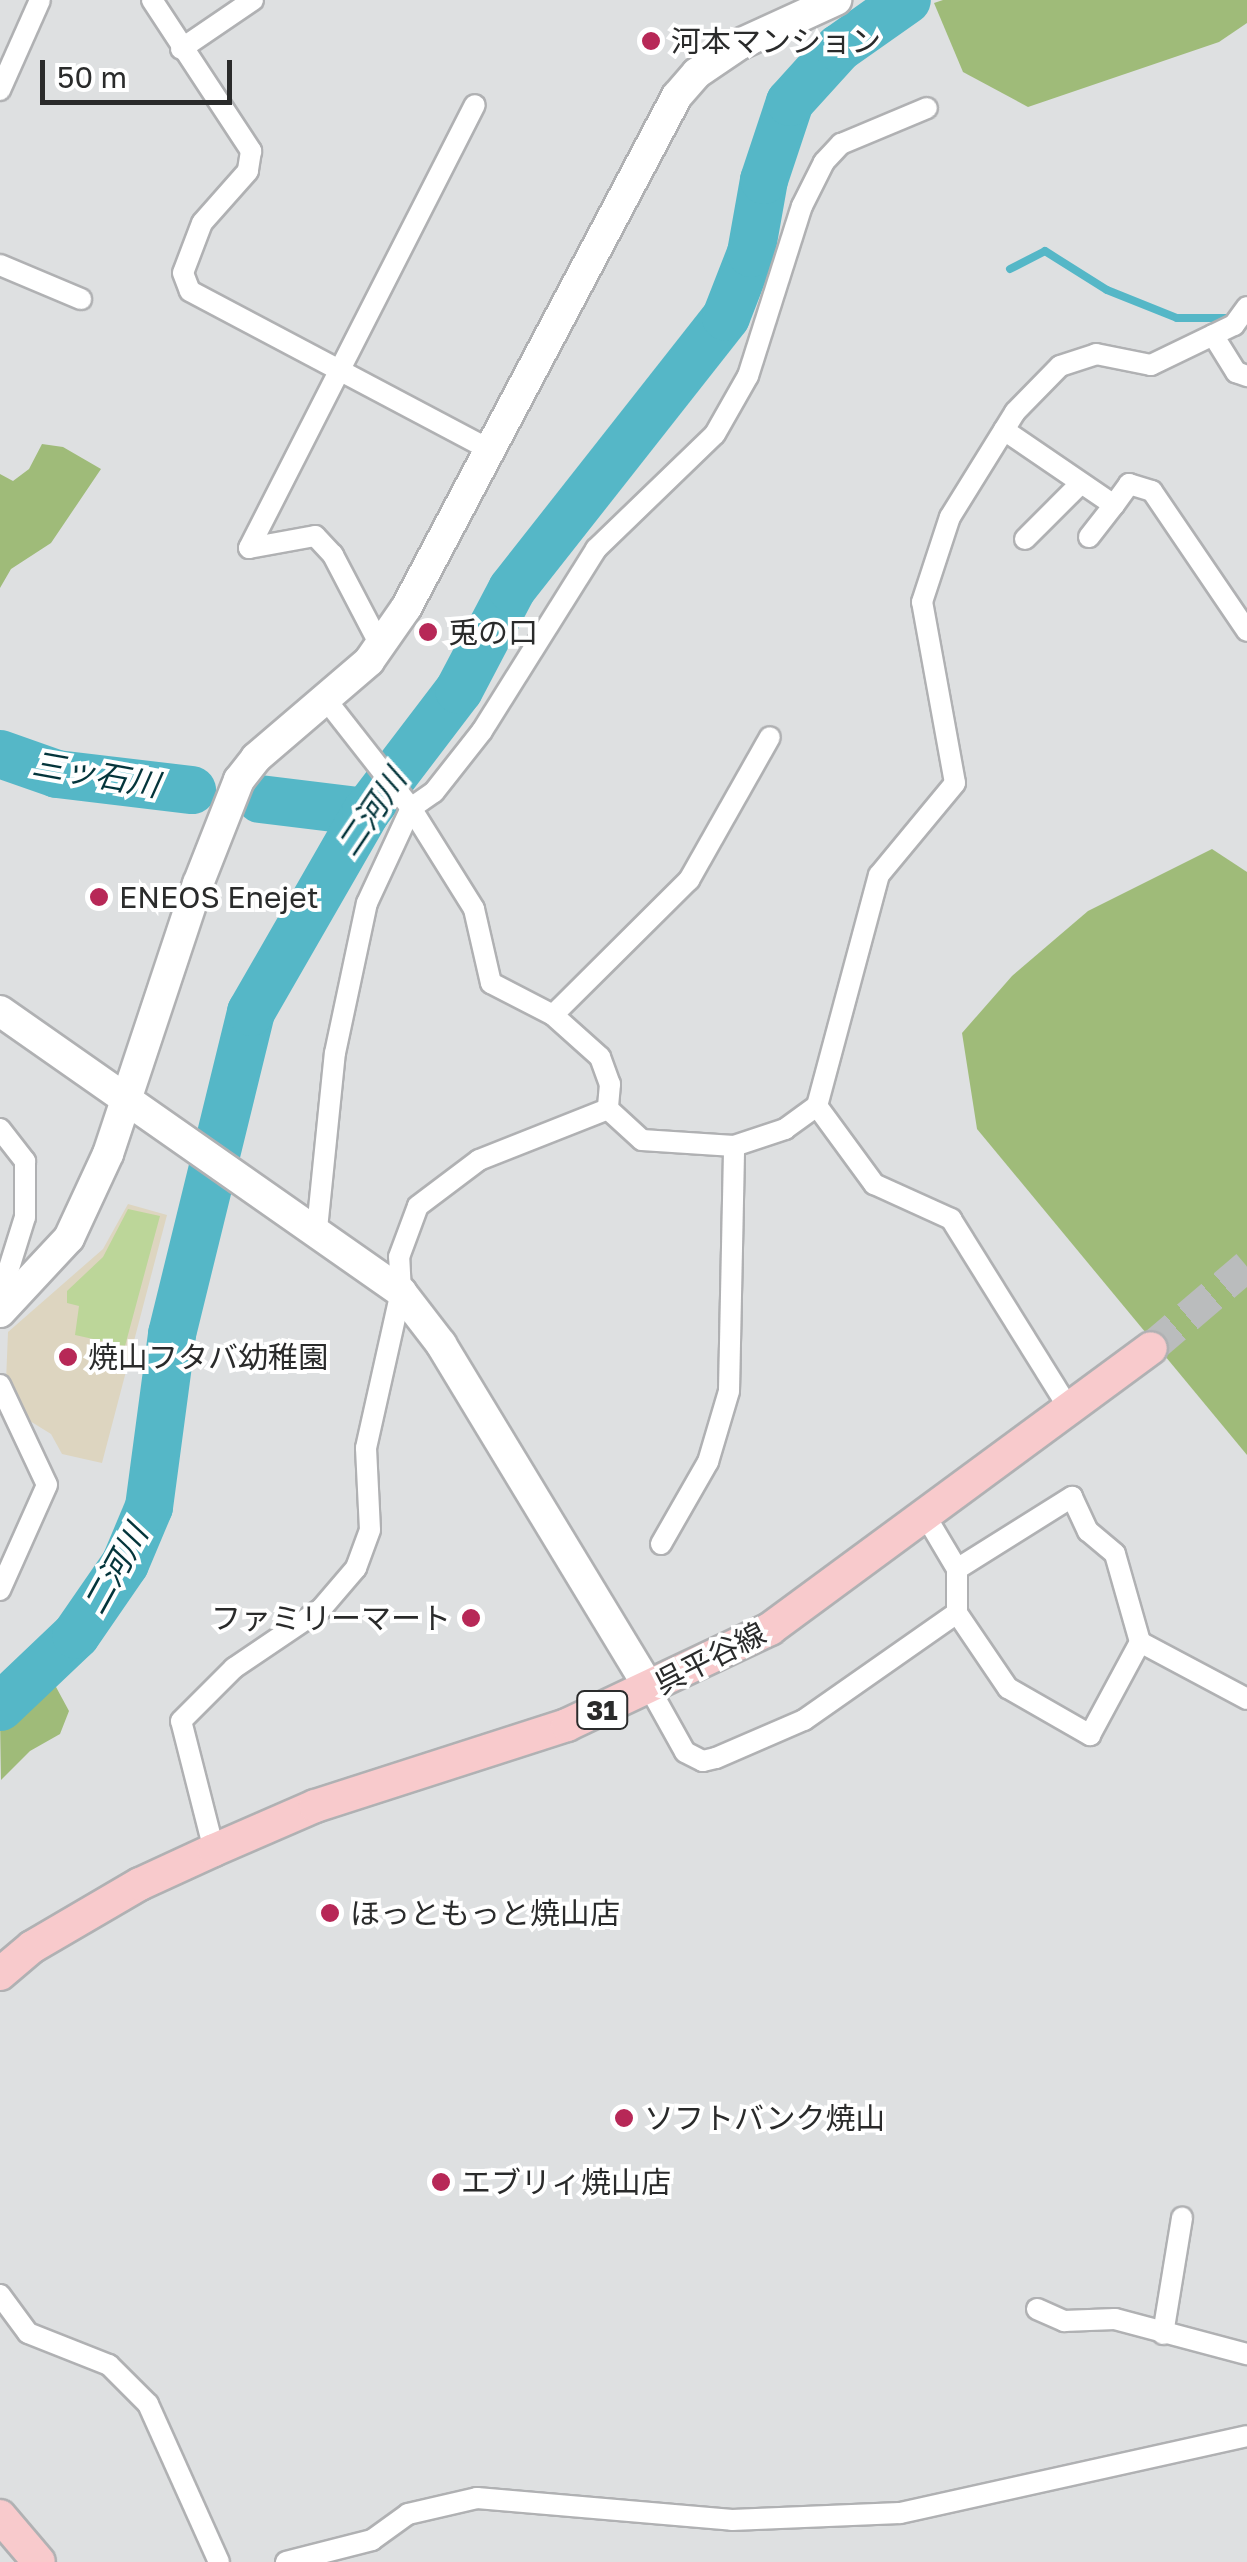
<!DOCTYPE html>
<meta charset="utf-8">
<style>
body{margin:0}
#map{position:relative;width:1247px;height:2562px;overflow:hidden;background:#dee0e1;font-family:"Golos Text","Noto Sans JP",sans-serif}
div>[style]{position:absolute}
.education>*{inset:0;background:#ddd5c0}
.green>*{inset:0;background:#bcd699}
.forest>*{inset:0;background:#9fbb79}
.stream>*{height:8px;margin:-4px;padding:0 4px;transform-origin:4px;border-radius:4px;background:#55b7c7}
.river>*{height:48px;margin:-24px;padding:0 24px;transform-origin:24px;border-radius:24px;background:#55b7c7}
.primary-tunnel>*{height:32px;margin-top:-16px;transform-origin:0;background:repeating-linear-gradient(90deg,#babcbd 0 32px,transparent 0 48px)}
.roads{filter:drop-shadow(2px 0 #b0b1b3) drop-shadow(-2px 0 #b0b1b3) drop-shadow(0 2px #b0b1b3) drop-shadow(0 -2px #b0b1b3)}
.street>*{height:20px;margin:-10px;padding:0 10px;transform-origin:10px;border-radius:10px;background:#fff}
.secondary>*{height:30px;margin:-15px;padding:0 15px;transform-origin:15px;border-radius:15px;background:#fff}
.primary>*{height:32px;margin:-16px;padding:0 16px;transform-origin:16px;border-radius:16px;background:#f8cacc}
.dots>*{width:28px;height:28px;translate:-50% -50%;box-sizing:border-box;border:5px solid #fff;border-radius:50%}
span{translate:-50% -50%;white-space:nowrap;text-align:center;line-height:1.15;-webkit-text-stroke:8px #fff;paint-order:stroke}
.shield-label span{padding:2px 8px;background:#fff;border:2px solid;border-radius:8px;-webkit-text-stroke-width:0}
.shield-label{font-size:28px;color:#2a2b2b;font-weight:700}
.poi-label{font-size:30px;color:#2a2b2b}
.left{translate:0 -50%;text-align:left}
.right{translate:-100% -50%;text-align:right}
.street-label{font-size:30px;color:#2a2b2b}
.water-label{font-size:32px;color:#04353b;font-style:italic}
.scale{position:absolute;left:40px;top:60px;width:192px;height:45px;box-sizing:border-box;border:5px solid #2a2b2b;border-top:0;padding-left:12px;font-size:30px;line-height:35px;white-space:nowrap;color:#2a2b2b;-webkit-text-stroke:8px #fff;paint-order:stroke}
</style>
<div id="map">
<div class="education">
<div style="clip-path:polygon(128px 1204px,167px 1215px,102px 1463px,62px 1454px,51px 1434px,17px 1413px,6px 1381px,8px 1332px,103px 1249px)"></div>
</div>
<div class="green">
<div style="clip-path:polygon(128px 1209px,160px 1216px,125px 1346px,75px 1335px,79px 1306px,67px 1303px,67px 1291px,103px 1257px)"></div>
</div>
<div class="forest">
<div style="clip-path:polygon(943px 0,1247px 0,1247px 23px,1219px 42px,1028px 107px,963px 72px,934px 3px)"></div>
<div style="clip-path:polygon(42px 444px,63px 447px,101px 469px,51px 543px,11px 569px,0 588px,0 474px,13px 481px,29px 469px)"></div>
<div style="clip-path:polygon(1212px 849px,1247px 872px,1247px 1455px,977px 1129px,962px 1033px,1012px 976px,1088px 911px)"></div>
<div style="clip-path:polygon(49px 1674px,69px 1711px,60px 1734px,30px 1751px,1px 1780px,0 1718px)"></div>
</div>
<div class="stream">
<div style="left:1010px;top:269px;width:39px;rotate:-27deg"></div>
<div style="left:1045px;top:251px;width:73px;rotate:32.2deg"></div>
<div style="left:1107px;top:290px;width:75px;rotate:21.8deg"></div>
<div style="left:1177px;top:318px;width:53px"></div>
</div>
<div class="river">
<div style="left:0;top:754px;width:60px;rotate:19.3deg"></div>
<div style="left:57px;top:774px;width:136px;rotate:6.8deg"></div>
<div style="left:260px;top:799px;width:107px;rotate:7deg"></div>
<div style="left:0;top:1707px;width:105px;rotate:-43.5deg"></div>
<div style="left:76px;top:1635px;width:86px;rotate:-55.4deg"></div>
<div style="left:125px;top:1564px;width:62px;rotate:-67.2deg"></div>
<div style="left:149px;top:1507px;width:175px;rotate:-82.4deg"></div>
<div style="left:172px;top:1334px;width:332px;rotate:-76.2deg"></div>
<div style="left:251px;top:1012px;width:231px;rotate:-60.1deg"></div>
<div style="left:366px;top:812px;width:153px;rotate:-52.7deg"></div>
<div style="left:459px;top:690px;width:114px;rotate:-62.3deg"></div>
<div style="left:512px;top:589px;width:346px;rotate:-51.8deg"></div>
<div style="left:726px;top:317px;width:69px;rotate:-68.7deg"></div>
<div style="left:751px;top:253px;width:74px;rotate:-79.9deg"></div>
<div style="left:764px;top:180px;width:82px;rotate:-71.6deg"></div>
<div style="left:790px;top:102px;width:73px;rotate:-47.8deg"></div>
<div style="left:839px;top:48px;width:83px;rotate:-35.2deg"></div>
</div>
<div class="primary-tunnel">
<div style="left:1151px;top:1348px;width:126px;rotate:-40.5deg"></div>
</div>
<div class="roads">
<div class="street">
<div style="left:152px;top:0;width:181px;rotate:56.7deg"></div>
<div style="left:251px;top:151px;width:20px;rotate:99deg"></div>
<div style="left:248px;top:171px;width:69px;rotate:131.5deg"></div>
<div style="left:202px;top:223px;width:53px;rotate:110.8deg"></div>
<div style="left:183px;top:273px;width:19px;rotate:69deg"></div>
<div style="left:190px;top:291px;width:338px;rotate:27.9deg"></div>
<div style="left:181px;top:49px;width:87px;rotate:-34.2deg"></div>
<div style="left:0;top:90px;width:98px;rotate:-66deg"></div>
<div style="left:0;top:265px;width:88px;rotate:22.8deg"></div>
<div style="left:1213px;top:335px;width:44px;rotate:58.1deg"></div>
<div style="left:1236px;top:372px;width:12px;rotate:20deg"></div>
<div style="left:1004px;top:430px;width:133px;rotate:34.3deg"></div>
<div style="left:1114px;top:505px;width:26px;rotate:-54deg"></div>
<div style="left:1129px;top:484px;width:24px;rotate:17deg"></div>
<div style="left:1152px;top:491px;width:169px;rotate:55.8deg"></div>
<div style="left:1089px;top:537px;width:41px;rotate:-52deg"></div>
<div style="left:1025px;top:539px;width:79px;rotate:-45deg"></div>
<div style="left:380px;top:645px;width:102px;rotate:-117.6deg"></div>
<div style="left:333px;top:555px;width:26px;rotate:-133deg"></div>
<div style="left:315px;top:536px;width:67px;rotate:169.7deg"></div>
<div style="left:249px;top:548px;width:497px;rotate:-63deg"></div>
<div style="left:327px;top:701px;width:136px;rotate:51.9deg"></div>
<div style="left:411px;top:808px;width:119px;rotate:58deg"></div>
<div style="left:474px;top:909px;width:76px;rotate:77.1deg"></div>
<div style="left:491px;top:983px;width:70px;rotate:27.3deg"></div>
<div style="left:553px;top:1015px;width:63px;rotate:41.8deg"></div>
<div style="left:600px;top:1057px;width:29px;rotate:70deg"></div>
<div style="left:610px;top:1084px;width:25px;rotate:95deg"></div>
<div style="left:553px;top:1015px;width:192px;rotate:-44.8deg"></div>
<div style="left:689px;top:880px;width:164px;rotate:-60.5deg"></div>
<div style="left:817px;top:1106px;width:97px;rotate:53.8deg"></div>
<div style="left:874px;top:1184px;width:85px;rotate:24.4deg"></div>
<div style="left:951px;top:1219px;width:225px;rotate:58.1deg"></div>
<div style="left:608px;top:1109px;width:46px;rotate:42.4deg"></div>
<div style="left:642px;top:1140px;width:92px;rotate:3.7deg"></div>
<div style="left:734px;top:1146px;width:54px;rotate:-18.4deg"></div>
<div style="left:785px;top:1129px;width:39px;rotate:-36deg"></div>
<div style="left:817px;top:1106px;width:239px;rotate:-75deg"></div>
<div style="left:879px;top:875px;width:119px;rotate:-50.4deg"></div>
<div style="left:955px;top:783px;width:184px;rotate:-100.3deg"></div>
<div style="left:922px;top:602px;width:89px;rotate:-71.8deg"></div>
<div style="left:950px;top:517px;width:123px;rotate:-58.2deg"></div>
<div style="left:1015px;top:412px;width:64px;rotate:-45.6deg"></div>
<div style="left:1060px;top:366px;width:38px;rotate:-18deg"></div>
<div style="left:1096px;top:354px;width:56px;rotate:11.3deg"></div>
<div style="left:1151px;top:365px;width:92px;rotate:-25.7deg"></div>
<div style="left:1234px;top:325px;width:22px;rotate:-54deg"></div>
<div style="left:0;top:1129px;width:41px;rotate:52deg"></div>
<div style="left:25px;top:1161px;width:56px;rotate:90deg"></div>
<div style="left:25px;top:1217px;width:84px;rotate:107.4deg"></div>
<div style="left:317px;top:1229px;width:177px;rotate:-84.2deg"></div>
<div style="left:335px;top:1053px;width:153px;rotate:-78deg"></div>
<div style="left:367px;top:903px;width:105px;rotate:-65.1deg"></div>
<div style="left:411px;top:808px;width:28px;rotate:-35deg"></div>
<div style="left:434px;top:792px;width:78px;rotate:-51.8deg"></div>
<div style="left:482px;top:731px;width:215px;rotate:-57.9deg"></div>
<div style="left:596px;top:549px;width:165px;rotate:-44deg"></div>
<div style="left:715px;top:434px;width:67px;rotate:-60.4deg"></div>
<div style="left:748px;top:376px;width:178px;rotate:-72.4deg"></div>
<div style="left:802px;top:206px;width:49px;rotate:-63.4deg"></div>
<div style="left:824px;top:162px;width:25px;rotate:-47deg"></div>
<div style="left:841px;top:144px;width:93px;rotate:-22.7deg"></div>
<div style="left:0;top:1385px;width:110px;rotate:64.8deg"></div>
<div style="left:47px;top:1485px;width:115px;rotate:114.1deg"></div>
<div style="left:925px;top:1515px;width:63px;rotate:59.3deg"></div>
<div style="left:661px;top:1544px;width:95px;rotate:-60.2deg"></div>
<div style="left:708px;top:1462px;width:74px;rotate:-73.5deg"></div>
<div style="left:729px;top:1391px;width:245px;rotate:-88.8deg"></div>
<div style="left:957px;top:1613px;width:44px;rotate:-90deg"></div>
<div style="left:957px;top:1569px;width:136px;rotate:-32.1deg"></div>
<div style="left:1072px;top:1497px;width:38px;rotate:65deg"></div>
<div style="left:1088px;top:1531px;width:35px;rotate:40deg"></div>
<div style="left:1115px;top:1554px;width:91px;rotate:74.1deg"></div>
<div style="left:650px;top:1689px;width:72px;rotate:60.9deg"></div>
<div style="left:685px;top:1752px;width:20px;rotate:27deg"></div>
<div style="left:703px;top:1761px;width:13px;rotate:-13deg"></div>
<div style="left:716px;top:1758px;width:96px;rotate:-23.4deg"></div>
<div style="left:804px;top:1720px;width:187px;rotate:-35deg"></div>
<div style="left:957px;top:1613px;width:91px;rotate:55.8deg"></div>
<div style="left:1008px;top:1688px;width:95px;rotate:29.8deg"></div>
<div style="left:1090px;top:1735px;width:106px;rotate:-61.7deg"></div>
<div style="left:1140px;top:1642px;width:121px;rotate:28deg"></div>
<div style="left:214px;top:1850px;width:133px;rotate:-104.3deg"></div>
<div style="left:181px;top:1721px;width:75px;rotate:-45deg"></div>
<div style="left:234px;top:1668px;width:105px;rotate:-34.1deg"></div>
<div style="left:321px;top:1609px;width:54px;rotate:-49.5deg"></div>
<div style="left:356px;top:1568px;width:40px;rotate:-69.8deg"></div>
<div style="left:370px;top:1530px;width:82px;rotate:-92.8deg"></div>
<div style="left:366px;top:1448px;width:160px;rotate:-77.4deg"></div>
<div style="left:401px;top:1292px;width:35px;rotate:-93deg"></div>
<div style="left:399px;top:1257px;width:54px;rotate:-69.6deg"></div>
<div style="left:418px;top:1206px;width:76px;rotate:-37deg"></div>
<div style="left:479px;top:1160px;width:139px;rotate:-21.6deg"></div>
<div style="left:0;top:2295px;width:47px;rotate:53.6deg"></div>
<div style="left:28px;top:2333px;width:87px;rotate:21.6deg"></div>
<div style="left:109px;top:2365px;width:55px;rotate:45deg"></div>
<div style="left:148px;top:2404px;width:173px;rotate:65.8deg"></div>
<div style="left:1037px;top:2309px;width:30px;rotate:24deg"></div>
<div style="left:1064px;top:2321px;width:51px;rotate:-2.2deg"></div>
<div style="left:1115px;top:2319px;width:137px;rotate:14.9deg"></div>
<div style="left:1163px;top:2334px;width:118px;rotate:-80.7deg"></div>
<div style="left:286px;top:2562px;width:89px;rotate:-14.3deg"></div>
<div style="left:372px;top:2540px;width:44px;rotate:-35.8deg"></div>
<div style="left:408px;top:2514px;width:71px;rotate:-13.1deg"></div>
<div style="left:477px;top:2498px;width:256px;rotate:4.9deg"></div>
<div style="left:732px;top:2520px;width:168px;rotate:-2.4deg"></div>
<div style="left:900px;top:2513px;width:355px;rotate:-12.5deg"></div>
</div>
<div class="secondary">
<div style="left:0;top:1011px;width:490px;rotate:35deg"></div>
<div style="left:401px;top:1292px;width:66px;rotate:52.4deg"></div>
<div style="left:441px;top:1344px;width:403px;rotate:58.8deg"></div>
<div style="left:0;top:1312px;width:101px;rotate:-47deg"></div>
<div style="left:69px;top:1238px;width:93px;rotate:-65.1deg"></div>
<div style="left:108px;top:1154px;width:285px;rotate:-71.6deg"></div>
<div style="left:198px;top:884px;width:112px;rotate:-68.5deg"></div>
<div style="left:239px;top:780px;width:28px;rotate:-52deg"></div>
<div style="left:256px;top:758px;width:149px;rotate:-40.6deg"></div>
<div style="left:369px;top:661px;width:65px;rotate:-55.1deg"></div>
<div style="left:406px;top:608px;width:579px;rotate:-62.11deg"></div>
<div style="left:677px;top:96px;width:30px;rotate:-49deg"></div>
<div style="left:697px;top:73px;width:52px;rotate:-34deg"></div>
<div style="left:740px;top:44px;width:106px;rotate:-24.6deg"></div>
</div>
<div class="primary">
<div style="left:0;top:1974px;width:42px;rotate:-40.2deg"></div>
<div style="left:32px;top:1947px;width:125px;rotate:-30.3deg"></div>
<div style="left:140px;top:1884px;width:81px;rotate:-24.7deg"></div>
<div style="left:214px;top:1850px;width:110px;rotate:-23.5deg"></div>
<div style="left:315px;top:1806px;width:265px;rotate:-17.8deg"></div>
<div style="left:567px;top:1725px;width:225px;rotate:-25.3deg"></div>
<div style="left:770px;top:1629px;width:473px;rotate:-36.4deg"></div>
<div style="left:0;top:2516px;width:60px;rotate:49.7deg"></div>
</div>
</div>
<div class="dots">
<div style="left:651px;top:41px;background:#b72857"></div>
<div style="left:428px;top:632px;background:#b72857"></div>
<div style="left:99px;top:897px;background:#b72857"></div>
<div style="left:68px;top:1357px;background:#b72857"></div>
<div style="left:471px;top:1618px;background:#b72857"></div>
<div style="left:330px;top:1913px;background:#b72857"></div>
<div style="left:624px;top:2118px;background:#b72857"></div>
<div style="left:441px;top:2182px;background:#b72857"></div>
</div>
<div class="shield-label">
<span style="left:602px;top:1710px">31</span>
</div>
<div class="poi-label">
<span class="left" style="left:671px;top:41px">河本マンション</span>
<span class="left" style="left:448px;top:632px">兎の口</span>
<span class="left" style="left:119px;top:897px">ENEOS Enejet</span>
<span class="left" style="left:88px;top:1357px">焼山フタバ幼稚園</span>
<span class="right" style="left:451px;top:1618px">ファミリーマート</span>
<span class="left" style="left:350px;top:1913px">ほっともっと焼山店</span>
<span class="left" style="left:644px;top:2118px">ソフトバンク焼山</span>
<span class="left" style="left:461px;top:2182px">エブリィ焼山店</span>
</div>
<div class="street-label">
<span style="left:710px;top:1658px;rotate:-27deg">呉平谷線</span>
</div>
<div class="water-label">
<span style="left:96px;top:774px;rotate:10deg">三ッ石川</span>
<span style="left:371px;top:812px;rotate:-56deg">二河川</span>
<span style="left:115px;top:1569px;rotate:-61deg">二河川</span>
</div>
<div class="scale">50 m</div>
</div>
